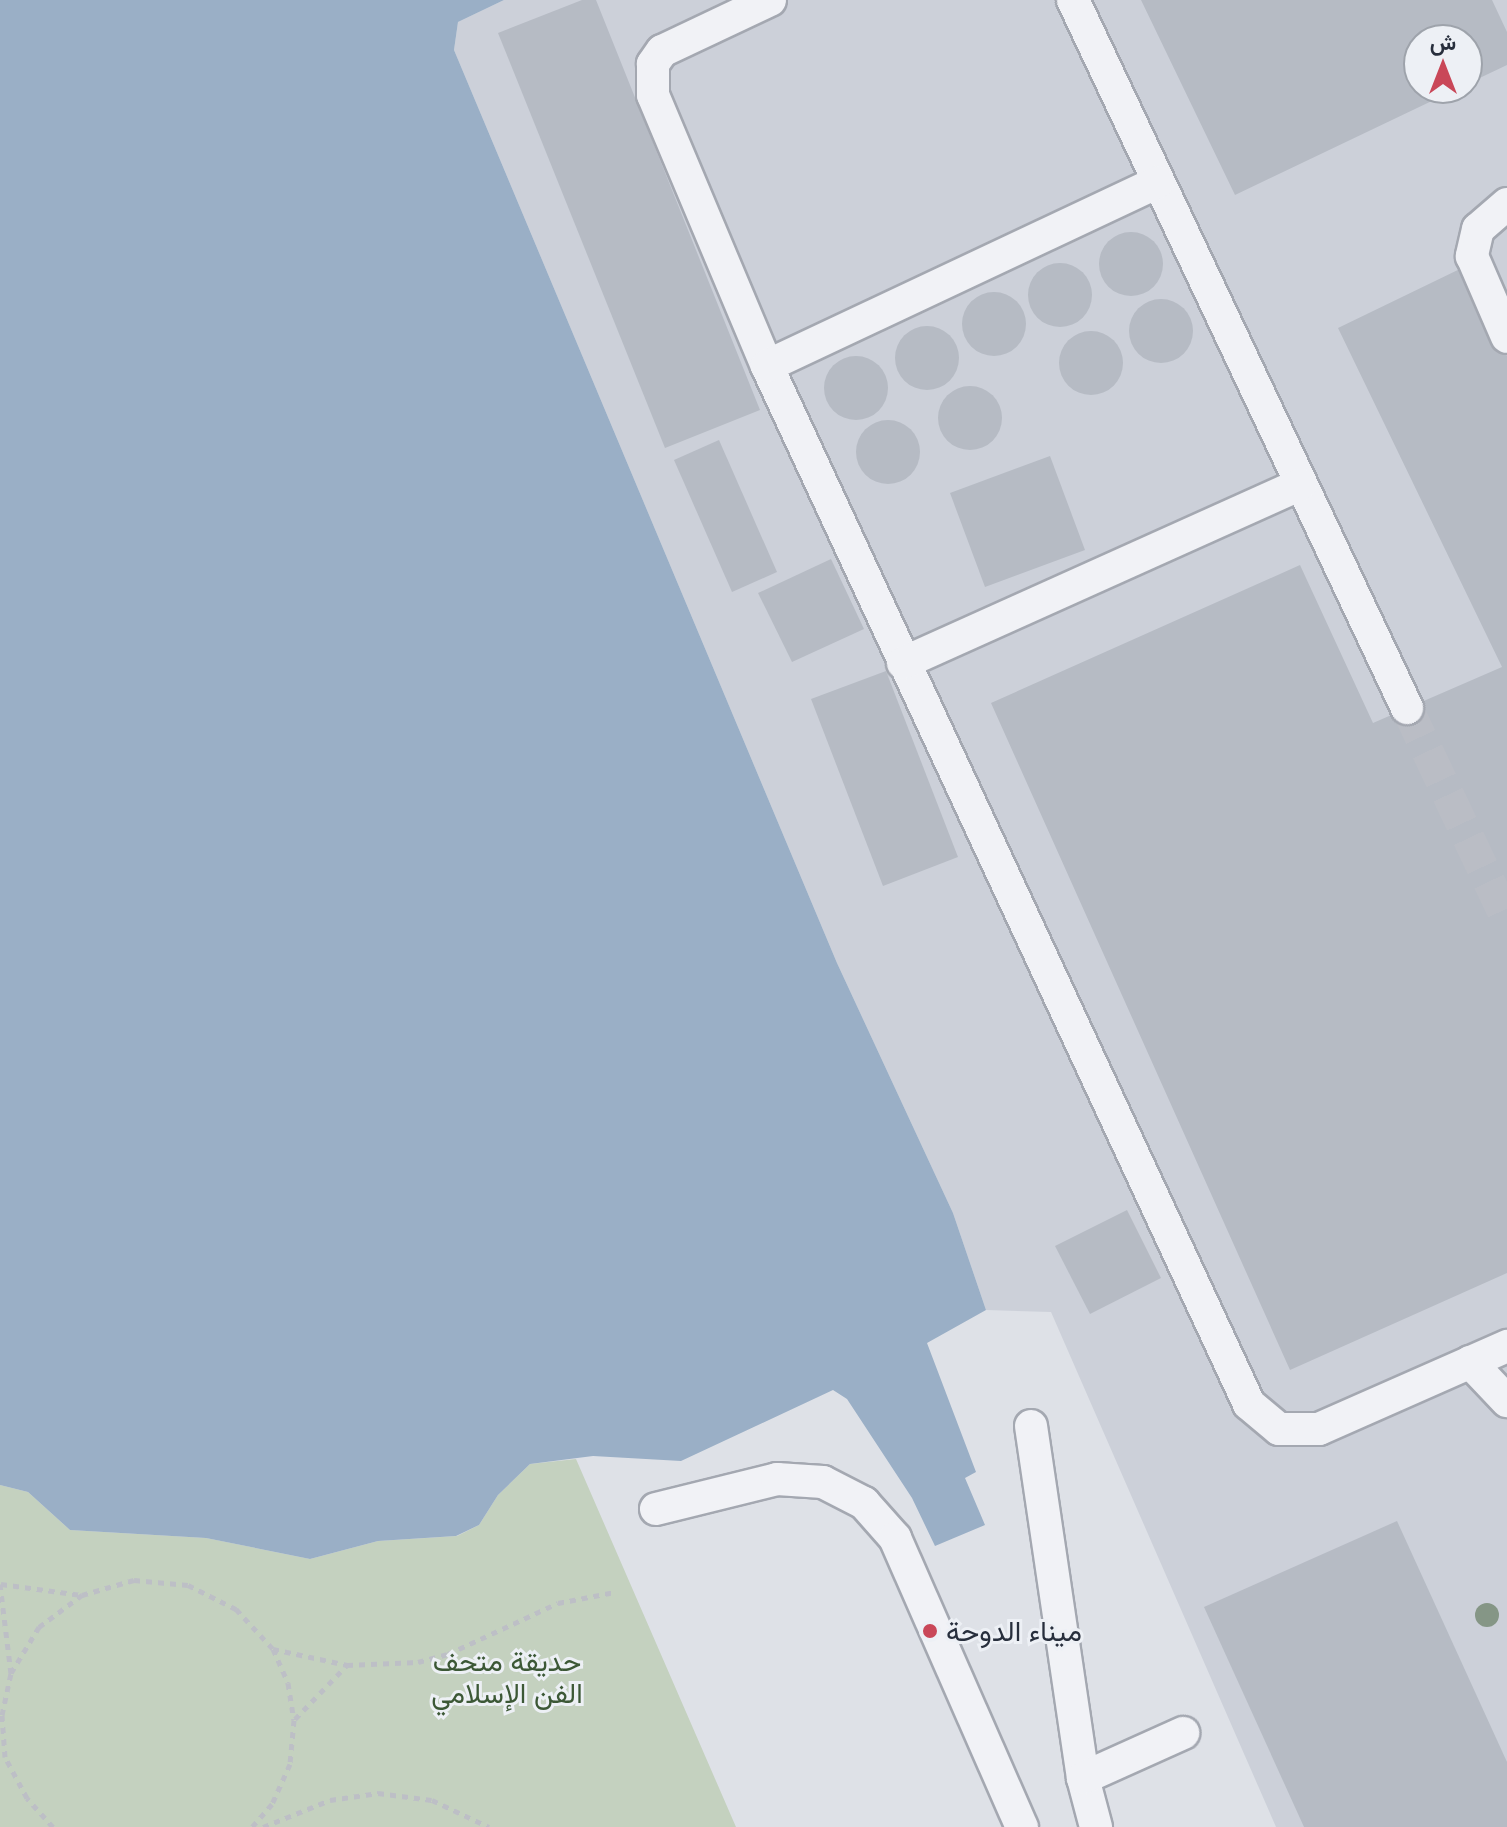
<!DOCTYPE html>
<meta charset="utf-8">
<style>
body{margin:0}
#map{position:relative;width:1507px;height:1827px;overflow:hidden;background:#dee1e7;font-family:Quicksand,Vazirmatn,sans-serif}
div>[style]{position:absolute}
.built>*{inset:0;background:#ccd0d9}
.green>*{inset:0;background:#c4d1bf}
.water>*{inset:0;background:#9aafc6}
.building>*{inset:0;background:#b6bbc4}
.round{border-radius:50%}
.minor-tunnel>*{height:32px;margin-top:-16px;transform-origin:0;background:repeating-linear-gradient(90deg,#babdc5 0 32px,transparent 0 48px)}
.path>*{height:5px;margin-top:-2.5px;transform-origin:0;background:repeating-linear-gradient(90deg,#bdbfc6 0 6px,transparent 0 12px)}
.roads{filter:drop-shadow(2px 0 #a4a8b1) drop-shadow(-2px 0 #a4a8b1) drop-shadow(0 2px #a4a8b1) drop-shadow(0 -2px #a4a8b1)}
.minor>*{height:32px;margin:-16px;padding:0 16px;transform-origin:16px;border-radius:16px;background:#f1f2f6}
.trees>*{width:24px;height:24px;margin:-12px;border-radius:50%;background:#859686}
.dots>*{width:22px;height:22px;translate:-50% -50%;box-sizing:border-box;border:4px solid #edf0f5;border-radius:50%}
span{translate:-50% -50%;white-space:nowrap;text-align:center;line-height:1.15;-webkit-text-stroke:6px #edf0f5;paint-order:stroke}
.poi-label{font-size:28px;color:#282f3d}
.left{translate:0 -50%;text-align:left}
.park-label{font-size:28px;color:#3c5836}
.north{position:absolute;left:1403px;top:24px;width:80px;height:80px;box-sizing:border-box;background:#edf0f5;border:2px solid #9ea3ab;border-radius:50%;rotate:0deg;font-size:22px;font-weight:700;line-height:32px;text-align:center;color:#282f3d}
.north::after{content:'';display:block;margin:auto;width:28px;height:36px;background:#c94758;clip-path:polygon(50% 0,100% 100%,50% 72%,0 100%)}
</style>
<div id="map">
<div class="built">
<div style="clip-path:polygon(evenodd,504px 0,1507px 0,1507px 1827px,1276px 1827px,1051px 1312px,986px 1310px,953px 1213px,837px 963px,454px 50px,458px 22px,504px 0,1419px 40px,1467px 40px,1467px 88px,1419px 88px,1419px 40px)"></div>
</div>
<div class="green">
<div style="clip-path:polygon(576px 1459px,736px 1827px,0 1827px,0 1485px,28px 1492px,70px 1530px,206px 1538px,310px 1559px,378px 1541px,457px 1536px,479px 1525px,498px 1495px,530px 1464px)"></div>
</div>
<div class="water">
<div style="clip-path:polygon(0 0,504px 0,458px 22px,454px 50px,837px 963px,953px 1213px,986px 1310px,927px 1343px,976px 1472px,965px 1478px,985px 1525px,935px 1546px,912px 1498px,847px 1399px,833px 1390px,681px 1461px,593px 1456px,530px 1464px,498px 1495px,479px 1525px,456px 1536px,378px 1541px,310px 1559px,206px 1538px,70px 1530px,28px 1492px,0 1485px)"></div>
</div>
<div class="building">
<div style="clip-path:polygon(582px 0,596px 0,760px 410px,665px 448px,498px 33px)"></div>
<div style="clip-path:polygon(1141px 0,1492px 0,1507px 32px,1507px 65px,1467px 84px,1467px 40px,1419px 40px,1419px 88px,1459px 88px,1235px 195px)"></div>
<div class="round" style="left:1099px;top:232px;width:64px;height:64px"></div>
<div class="round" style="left:1028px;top:263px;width:64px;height:64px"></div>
<div style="clip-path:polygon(1464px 267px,1507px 356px,1507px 1273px,1290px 1370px,991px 703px,1300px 565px,1373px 723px,1502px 667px,1338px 328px)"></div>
<div class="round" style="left:962px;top:292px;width:64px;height:64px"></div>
<div class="round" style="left:1129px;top:299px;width:64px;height:64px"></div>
<div class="round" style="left:895px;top:326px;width:64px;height:64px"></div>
<div class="round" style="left:1059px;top:331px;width:64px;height:64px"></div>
<div class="round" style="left:824px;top:356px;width:64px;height:64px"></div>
<div class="round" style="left:938px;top:386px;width:64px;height:64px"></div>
<div class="round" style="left:856px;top:420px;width:64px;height:64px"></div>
<div style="clip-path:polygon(719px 440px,777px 572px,732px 592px,674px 460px)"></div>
<div style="clip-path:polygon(1050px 456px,1085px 550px,985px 587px,950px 493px)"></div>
<div style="clip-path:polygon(831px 559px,864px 629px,792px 662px,758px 593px)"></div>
<div style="clip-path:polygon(886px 671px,958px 857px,883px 886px,811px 699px)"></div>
<div style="clip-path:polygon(1127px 1210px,1161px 1278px,1090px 1314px,1055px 1246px)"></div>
<div style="clip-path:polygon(1397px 1521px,1507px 1762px,1507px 1827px,1304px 1827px,1204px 1607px)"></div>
</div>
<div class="minor-tunnel">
<div style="left:1407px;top:708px;width:234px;rotate:64.7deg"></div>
</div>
<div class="path">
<div style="left:0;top:1584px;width:90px;rotate:83deg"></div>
<div style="left:1px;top:1584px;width:81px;rotate:7.8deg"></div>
<div style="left:273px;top:1649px;width:76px;rotate:12.2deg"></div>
<div style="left:347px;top:1665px;width:71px;rotate:-2.4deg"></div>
<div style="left:418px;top:1662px;width:31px;rotate:-15deg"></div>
<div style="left:448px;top:1654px;width:121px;rotate:-24.9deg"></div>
<div style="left:558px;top:1603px;width:58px;rotate:-10.9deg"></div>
<div style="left:295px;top:1719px;width:74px;rotate:-46.1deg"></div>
<div style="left:53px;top:1827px;width:39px;rotate:-132deg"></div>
<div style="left:27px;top:1798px;width:47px;rotate:-118.2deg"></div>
<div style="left:5px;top:1757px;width:42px;rotate:-94.1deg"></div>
<div style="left:2px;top:1715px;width:43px;rotate:-77.9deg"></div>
<div style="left:11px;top:1673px;width:54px;rotate:-58.7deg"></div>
<div style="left:39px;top:1627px;width:54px;rotate:-36.7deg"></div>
<div style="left:82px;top:1595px;width:54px;rotate:-16.1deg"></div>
<div style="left:134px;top:1580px;width:54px;rotate:5.3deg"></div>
<div style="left:188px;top:1585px;width:54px;rotate:26.6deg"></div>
<div style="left:236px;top:1609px;width:54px;rotate:47.2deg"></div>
<div style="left:273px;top:1649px;width:37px;rotate:66deg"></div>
<div style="left:288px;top:1683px;width:37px;rotate:81deg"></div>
<div style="left:294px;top:1720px;width:44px;rotate:95.2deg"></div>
<div style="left:290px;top:1764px;width:44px;rotate:114.2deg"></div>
<div style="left:272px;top:1804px;width:30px;rotate:131deg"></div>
<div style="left:263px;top:1827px;width:72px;rotate:-21.9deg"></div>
<div style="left:330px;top:1800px;width:49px;rotate:-8.3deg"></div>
<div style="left:378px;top:1793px;width:54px;rotate:7.4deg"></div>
<div style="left:432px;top:1800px;width:63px;rotate:25.3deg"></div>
</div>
<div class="roads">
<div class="minor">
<div style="left:770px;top:0;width:119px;rotate:154.7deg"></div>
<div style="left:662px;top:51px;width:16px;rotate:125deg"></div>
<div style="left:653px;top:64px;width:31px;rotate:90deg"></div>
<div style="left:653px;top:95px;width:294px;rotate:67.2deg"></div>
<div style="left:767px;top:366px;width:1144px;rotate:65.09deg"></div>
<div style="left:1249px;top:1404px;width:39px;rotate:40deg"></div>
<div style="left:1279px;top:1429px;width:40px"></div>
<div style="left:1319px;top:1429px;width:206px;rotate:-23.8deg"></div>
<div style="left:1073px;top:0;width:783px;rotate:64.74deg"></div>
<div style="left:1507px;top:204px;width:38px;rotate:139deg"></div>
<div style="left:1478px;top:229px;width:28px;rotate:103deg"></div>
<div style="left:1472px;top:256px;width:88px;rotate:66.6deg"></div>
<div style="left:767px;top:366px;width:432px;rotate:-25.2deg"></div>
<div style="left:903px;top:663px;width:436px;rotate:-24.2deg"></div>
<div style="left:1470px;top:1362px;width:54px;rotate:46.5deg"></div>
<div style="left:1031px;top:1426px;width:356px;rotate:81.6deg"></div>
<div style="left:1083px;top:1778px;width:51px;rotate:75.1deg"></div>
<div style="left:656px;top:1509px;width:125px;rotate:-13.9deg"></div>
<div style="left:777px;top:1479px;width:46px;rotate:3.7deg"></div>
<div style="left:823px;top:1482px;width:46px;rotate:27.1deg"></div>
<div style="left:864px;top:1503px;width:47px;rotate:48.5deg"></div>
<div style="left:895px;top:1538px;width:316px;rotate:66.3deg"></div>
<div style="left:1083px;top:1778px;width:110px;rotate:-24.2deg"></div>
</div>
</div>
<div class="trees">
<div style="left:1487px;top:1615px"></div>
</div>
<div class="dots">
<div style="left:930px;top:1631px;background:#c94758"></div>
</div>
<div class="poi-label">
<span class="left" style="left:946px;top:1631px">ميناء الدوحة</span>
</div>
<div class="park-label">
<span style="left:507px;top:1677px">حديقة متحف<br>الفن الإسلامي</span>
</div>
<div class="north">ش</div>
</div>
